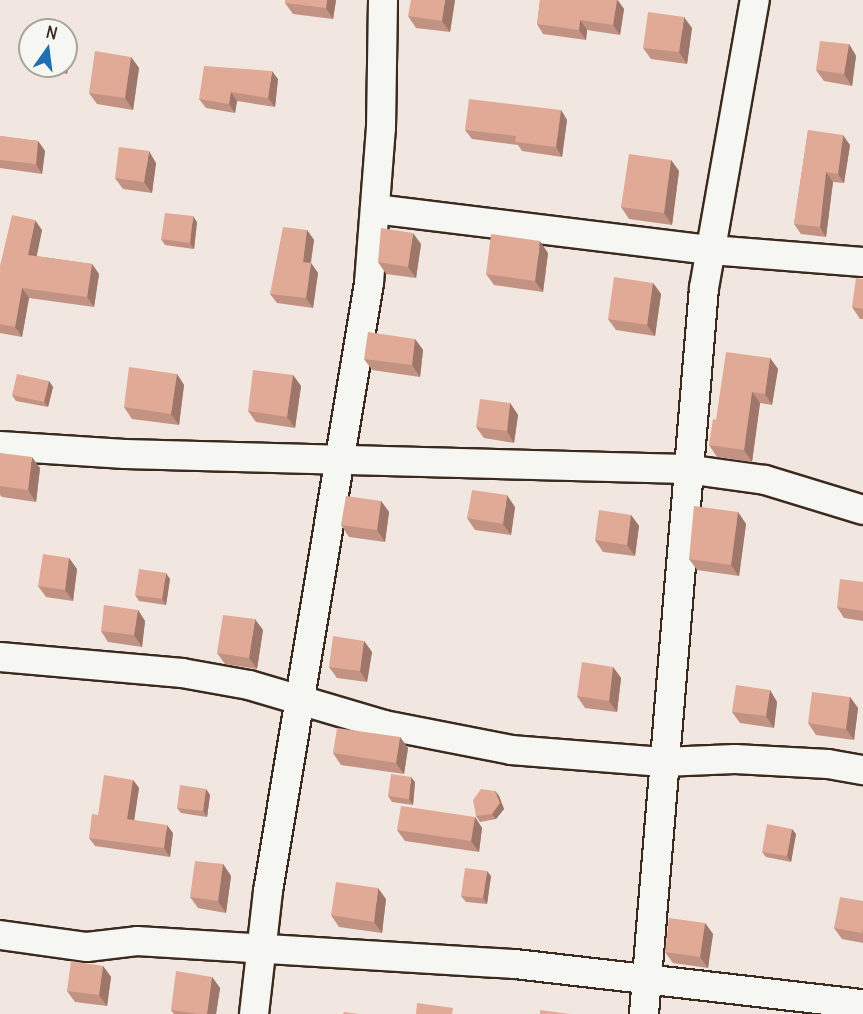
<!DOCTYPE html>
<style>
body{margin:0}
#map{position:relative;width:863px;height:1014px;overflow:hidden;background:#f2e7e0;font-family:Delius,sans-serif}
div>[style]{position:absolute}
.roads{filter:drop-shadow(2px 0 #3b2a1e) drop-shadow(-2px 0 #3b2a1e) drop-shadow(0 2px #3b2a1e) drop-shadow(0 -2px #3b2a1e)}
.minor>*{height:28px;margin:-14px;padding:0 14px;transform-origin:14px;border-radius:14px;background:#f6f6f2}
.wall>*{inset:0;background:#c29282}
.shaded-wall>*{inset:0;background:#9e776a}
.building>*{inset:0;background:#e1aa97}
span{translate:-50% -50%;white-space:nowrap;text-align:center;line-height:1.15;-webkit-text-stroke:4.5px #f6f6f2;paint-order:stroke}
.north{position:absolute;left:18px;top:18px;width:60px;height:60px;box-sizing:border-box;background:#f6f6f2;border:2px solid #aba49d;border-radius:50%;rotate:14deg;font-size:16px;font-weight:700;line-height:24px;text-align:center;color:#3b2a1e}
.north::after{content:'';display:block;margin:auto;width:21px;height:27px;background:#1f6fb2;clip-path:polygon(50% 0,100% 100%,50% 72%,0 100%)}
</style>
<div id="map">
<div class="roads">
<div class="minor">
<div style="left:375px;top:209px;width:338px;rotate:7deg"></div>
<div style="left:711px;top:250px;width:152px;rotate:4.5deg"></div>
<div style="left:0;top:446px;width:125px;rotate:3.7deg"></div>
<div style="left:125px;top:454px;width:561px;rotate:1.53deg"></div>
<div style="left:686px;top:469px;width:80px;rotate:7.9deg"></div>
<div style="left:765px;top:480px;width:102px;rotate:17deg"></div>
<div style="left:0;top:657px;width:183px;rotate:5deg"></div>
<div style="left:182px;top:673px;width:68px;rotate:10.2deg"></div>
<div style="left:249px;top:685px;width:141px;rotate:16.5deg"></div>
<div style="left:384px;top:725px;width:129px;rotate:11.1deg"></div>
<div style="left:511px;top:750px;width:152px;rotate:4.5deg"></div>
<div style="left:663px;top:762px;width:72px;rotate:-2.4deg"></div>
<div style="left:735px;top:759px;width:93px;rotate:3.1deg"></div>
<div style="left:828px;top:764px;width:36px;rotate:10deg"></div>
<div style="left:0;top:935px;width:88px;rotate:7.9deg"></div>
<div style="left:87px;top:947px;width:50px;rotate:-6.8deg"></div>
<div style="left:137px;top:941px;width:379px;rotate:3.5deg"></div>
<div style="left:515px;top:964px;width:350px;rotate:6.6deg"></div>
<div style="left:254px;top:1014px;width:124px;rotate:-83.5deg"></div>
<div style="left:268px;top:891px;width:616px;rotate:-80.57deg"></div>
<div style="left:369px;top:283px;width:155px;rotate:-85.6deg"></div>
<div style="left:381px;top:128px;width:128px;rotate:-89.1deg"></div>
<div style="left:644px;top:1014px;width:728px;rotate:-85.28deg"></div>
<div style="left:704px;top:288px;width:292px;rotate:-80deg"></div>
</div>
</div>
<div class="wall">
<div style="clip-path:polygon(285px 0,336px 0,333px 19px,293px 14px,285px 3px)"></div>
<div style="clip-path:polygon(455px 0,450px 32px,416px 28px,408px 16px)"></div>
<div style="clip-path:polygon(540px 0,618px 0,624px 9px,620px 35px,587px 30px,586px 40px,543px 34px,537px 24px)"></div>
<div style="clip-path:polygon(692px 28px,687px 64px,651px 59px,643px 48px)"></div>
<div style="clip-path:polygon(849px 44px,856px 56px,852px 86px,824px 81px,816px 70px)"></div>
<div style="clip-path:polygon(72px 50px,67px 74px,36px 68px,35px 66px,66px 66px)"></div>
<div style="clip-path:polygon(131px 57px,139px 68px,133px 110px,97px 104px,89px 93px)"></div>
<div style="clip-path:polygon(278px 79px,275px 107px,237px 101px,235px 113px,206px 108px,199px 99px)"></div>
<div style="clip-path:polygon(561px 110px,567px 120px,562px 157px,522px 151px,518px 145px,472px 139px,465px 130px)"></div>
<div style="clip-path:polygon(808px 130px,850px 145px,844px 183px,833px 182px,826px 237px,801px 234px,794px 224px)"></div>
<div style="clip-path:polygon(0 136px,38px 141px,45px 151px,42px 174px,0 168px)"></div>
<div style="clip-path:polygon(671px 160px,679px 171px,672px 225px,629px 219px,621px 207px)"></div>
<div style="clip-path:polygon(156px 163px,152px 193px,123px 189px,115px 178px)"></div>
<div style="clip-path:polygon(197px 222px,194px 249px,165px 245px,161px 239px)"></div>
<div style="clip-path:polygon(42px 230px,36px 256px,92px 264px,99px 274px,94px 307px,29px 298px,22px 337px,0 333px,0 266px)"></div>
<div style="clip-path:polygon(307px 230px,314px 240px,311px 263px,318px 273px,313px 308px,277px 303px,270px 294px)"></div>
<div style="clip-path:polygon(421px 244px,416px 278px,386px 274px,378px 262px)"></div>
<div style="clip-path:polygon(548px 253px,543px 292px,494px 285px,486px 274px)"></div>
<div style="clip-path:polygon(863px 279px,863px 319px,860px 319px,852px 307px)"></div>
<div style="clip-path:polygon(653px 283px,661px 294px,655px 336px,616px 330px,608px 319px)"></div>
<div style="clip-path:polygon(415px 339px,423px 350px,420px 377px,372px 370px,364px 359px)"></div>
<div style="clip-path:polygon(770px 358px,778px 369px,772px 405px,760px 403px,752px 462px,717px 457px,709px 445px,716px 420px)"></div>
<div style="clip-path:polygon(177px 374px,184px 385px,179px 425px,132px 419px,124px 407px)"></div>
<div style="clip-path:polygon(293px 375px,301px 386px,295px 428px,256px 422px,248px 411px)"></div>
<div style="clip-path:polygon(49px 381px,53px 387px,48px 407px,16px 401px,12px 395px)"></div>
<div style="clip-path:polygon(510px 403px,518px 415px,514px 443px,484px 438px,476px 427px)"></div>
<div style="clip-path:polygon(0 453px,40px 468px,36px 502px,2px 497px,0 495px)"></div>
<div style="clip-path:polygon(381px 501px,389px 512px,385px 542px,349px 537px,341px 525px)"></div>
<div style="clip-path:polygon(515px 507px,511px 535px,475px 530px,467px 518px)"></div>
<div style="clip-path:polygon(738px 512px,746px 524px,739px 576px,697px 570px,689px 559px)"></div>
<div style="clip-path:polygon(631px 515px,639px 526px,635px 556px,603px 552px,595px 540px)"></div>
<div style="clip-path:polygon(69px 558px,77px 569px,73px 601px,46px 597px,38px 586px)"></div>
<div style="clip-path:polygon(170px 579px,166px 605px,139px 601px,135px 595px)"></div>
<div style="clip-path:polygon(863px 582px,863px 621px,844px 618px,837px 607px)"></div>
<div style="clip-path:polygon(138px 610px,145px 621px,142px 647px,108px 642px,101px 631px)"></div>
<div style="clip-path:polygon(263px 630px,257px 669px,225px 664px,217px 653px)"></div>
<div style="clip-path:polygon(364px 641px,372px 652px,367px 682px,337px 678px,329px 667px)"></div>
<div style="clip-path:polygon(613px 667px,621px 678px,617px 712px,585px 708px,577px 696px)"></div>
<div style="clip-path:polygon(770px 690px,777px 702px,774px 728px,740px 723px,732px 712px)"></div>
<div style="clip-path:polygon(850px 697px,858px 708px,854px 740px,816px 735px,808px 723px)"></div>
<div style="clip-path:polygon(400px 737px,408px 748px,404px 774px,341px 765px,333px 753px)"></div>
<div style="clip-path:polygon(133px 780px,139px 788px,134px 820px,173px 833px,170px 857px,95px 846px,89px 838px,98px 815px)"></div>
<div style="clip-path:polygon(415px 782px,413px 805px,392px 802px,388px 796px)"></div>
<div style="clip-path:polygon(206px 789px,210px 795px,207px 817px,181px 813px,177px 808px)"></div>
<div style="clip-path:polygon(495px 791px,499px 796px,504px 809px,496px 819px,480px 822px,476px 816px)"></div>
<div style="clip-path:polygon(475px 817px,482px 828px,479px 852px,405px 841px,397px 830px)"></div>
<div style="clip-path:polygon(792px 829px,796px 834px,791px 862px,766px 857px,762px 852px)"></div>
<div style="clip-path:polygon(223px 864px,231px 876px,226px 913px,198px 908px,190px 897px)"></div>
<div style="clip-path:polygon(491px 876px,487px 904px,466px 902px,461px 896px)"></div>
<div style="clip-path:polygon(386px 899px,382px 933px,339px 927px,331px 915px)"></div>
<div style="clip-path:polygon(863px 901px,863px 943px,842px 939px,834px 928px)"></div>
<div style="clip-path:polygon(705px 923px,713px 934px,708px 968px,673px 963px,665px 952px)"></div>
<div style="clip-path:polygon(103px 966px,111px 977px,107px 1006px,75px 1002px,67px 991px)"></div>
<div style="clip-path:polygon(212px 977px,220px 988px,216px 1014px,174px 1014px,171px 1010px)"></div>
</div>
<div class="shaded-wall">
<div style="clip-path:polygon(327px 0,336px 0,333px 19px,326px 8px)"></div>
<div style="clip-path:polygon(445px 0,455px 0,450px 32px,442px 21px)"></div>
<div style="clip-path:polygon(617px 0,624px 9px,620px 35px,613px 25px)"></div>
<div style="clip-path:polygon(684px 17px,692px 28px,687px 64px,679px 52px)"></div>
<div style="clip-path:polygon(580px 20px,587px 30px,586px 40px,579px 30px)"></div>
<div style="clip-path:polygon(68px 44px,72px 50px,67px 74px,63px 68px,64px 66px,66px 66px,66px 54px)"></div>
<div style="clip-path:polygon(849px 44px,856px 56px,852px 86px,844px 74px)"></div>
<div style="clip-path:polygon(131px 57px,139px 68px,133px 110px,125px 98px)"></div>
<div style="clip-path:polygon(272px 71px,278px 79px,275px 107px,268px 98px)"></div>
<div style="clip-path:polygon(231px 92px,237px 101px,235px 113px,229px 104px)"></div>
<div style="clip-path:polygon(561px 110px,567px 120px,562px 157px,556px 147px)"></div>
<div style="clip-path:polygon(843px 135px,850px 145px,844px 183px,838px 174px)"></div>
<div style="clip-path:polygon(38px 141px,45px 151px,42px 174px,36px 164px)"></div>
<div style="clip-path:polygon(149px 151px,156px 163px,152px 193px,144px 182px)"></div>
<div style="clip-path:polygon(671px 160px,679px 171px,672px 225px,664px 213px)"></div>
<div style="clip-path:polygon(826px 172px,833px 182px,826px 237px,820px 227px)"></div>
<div style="clip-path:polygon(193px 216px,197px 222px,194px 249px,190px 243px)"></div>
<div style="clip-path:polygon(35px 220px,42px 230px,35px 265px,28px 255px)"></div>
<div style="clip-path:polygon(307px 230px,314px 240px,309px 272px,303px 262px)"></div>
<div style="clip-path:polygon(413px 233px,421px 244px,416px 278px,408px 267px)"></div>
<div style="clip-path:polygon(540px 241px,548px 253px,543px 292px,535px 281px)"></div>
<div style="clip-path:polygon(311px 263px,318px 273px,313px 308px,306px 298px)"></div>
<div style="clip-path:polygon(92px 264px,99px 274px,94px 307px,87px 297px)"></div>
<div style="clip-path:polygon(653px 283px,661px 294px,655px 336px,647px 325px)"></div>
<div style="clip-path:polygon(22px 288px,29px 298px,22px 337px,15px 327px)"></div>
<div style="clip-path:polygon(415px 339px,423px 350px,420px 377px,412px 365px)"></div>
<div style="clip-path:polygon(770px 358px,778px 369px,772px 405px,765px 394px)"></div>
<div style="clip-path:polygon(177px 374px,184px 385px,179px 425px,171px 414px)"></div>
<div style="clip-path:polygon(293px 375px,301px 386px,295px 428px,287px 417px)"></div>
<div style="clip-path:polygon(49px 381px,53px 387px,48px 407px,44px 402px)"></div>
<div style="clip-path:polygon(752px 392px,760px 403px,752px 462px,744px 450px)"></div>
<div style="clip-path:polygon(510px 403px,518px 415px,514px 443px,507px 431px)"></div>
<div style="clip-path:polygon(32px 457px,40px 468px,36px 502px,28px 490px)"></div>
<div style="clip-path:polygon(507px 495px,515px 507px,511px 535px,503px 524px)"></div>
<div style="clip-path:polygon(381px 501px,389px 512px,385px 542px,377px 530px)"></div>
<div style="clip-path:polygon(738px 512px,746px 524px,739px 576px,731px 565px)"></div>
<div style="clip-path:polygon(631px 515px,639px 526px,635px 556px,627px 545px)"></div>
<div style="clip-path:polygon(69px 558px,77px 569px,73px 601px,65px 590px)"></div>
<div style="clip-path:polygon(166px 573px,170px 579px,166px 605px,162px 599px)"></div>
<div style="clip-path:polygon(138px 610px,145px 621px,142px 647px,134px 635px)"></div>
<div style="clip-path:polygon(255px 619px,263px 630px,257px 669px,249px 658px)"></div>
<div style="clip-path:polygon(364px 641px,372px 652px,367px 682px,360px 671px)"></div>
<div style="clip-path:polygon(613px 667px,621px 678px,617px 712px,609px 701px)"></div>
<div style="clip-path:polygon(770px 690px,777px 702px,774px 728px,766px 716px)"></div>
<div style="clip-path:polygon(850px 697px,858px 708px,854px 740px,846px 729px)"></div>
<div style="clip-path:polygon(400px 737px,408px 748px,404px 774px,396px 763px)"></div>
<div style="clip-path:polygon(411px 777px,415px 782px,413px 805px,409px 799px)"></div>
<div style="clip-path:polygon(133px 780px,139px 788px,133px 828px,127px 819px)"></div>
<div style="clip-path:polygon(206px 789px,210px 795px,207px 817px,203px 811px)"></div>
<div style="clip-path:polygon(495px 791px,499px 796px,504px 809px,496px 819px,492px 814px)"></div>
<div style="clip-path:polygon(475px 817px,482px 828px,479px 852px,471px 841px)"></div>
<div style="clip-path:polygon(167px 825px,173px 833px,170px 857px,164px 848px)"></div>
<div style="clip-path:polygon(792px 829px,796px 834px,791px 862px,787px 856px)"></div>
<div style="clip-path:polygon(223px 864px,231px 876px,226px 913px,218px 901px)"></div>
<div style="clip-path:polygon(487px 871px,491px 876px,487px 904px,483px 898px)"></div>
<div style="clip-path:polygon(378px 888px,386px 899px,382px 933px,374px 922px)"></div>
<div style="clip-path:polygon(705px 923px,713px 934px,708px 968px,700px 957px)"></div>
<div style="clip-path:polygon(103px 966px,111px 977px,107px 1006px,99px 995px)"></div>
<div style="clip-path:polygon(212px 977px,220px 988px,216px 1014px,207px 1014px)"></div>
</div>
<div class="building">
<div style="clip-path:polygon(285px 0,327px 0,326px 8px,285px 3px)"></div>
<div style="clip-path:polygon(411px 0,445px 0,442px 21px,408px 16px)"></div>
<div style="clip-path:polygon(540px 0,617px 0,613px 25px,580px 20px,579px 30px,537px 24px)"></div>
<div style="clip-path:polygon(648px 12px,684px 17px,679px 52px,643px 48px)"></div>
<div style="clip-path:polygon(820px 41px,849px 44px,844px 74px,816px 70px)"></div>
<div style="clip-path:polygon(95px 51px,131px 57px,125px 98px,89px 93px)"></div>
<div style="clip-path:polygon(204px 66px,272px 71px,268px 98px,231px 92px,229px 104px,199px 99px)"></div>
<div style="clip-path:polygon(469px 99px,561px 110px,556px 147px,515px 142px,516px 136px,465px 130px)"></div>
<div style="clip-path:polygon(808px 130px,843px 135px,838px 174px,826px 172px,820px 227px,794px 224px)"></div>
<div style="clip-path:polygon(0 136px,38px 141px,36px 164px,0 160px)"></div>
<div style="clip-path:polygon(119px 147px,149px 151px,144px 182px,115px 178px)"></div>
<div style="clip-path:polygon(629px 154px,671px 160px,664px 213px,621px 207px)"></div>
<div style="clip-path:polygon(165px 213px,193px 216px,190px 243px,161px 239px)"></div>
<div style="clip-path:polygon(12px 215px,35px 220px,28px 255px,92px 264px,87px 297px,22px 288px,15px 327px,0 324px,0 266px)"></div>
<div style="clip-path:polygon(283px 227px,307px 230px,303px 262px,311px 263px,306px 298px,270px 294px)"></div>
<div style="clip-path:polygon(381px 228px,413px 233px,408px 267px,378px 262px)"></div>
<div style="clip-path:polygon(491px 234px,540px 241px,535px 281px,486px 274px)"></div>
<div style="clip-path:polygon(614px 277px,653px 283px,647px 325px,608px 319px)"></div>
<div style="clip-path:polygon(856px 278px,863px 279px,863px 309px,852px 307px)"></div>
<div style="clip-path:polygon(368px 332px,415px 339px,412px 365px,364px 359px)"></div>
<div style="clip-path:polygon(726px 352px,770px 358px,765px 394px,752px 392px,744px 450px,709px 445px,713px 419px,716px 420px)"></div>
<div style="clip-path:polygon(129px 367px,177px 374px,171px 414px,124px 407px)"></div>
<div style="clip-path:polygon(253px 370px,293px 375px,287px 417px,248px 411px)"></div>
<div style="clip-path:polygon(17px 374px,49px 381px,44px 402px,12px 395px)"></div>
<div style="clip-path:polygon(480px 399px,510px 403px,507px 431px,476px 427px)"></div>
<div style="clip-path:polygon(0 453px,32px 457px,28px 490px,0 486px)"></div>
<div style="clip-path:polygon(472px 490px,507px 495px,503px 524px,467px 518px)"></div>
<div style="clip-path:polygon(346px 496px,381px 501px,377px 530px,341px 525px)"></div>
<div style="clip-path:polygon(694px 506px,738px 512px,731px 565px,689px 559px)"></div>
<div style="clip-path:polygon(599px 510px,631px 515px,627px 545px,595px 540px)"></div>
<div style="clip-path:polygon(43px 554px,69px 558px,65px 590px,38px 586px)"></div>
<div style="clip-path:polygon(139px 569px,166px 573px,162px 599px,135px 595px)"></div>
<div style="clip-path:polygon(840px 579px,863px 582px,863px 611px,837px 607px)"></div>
<div style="clip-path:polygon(104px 605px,138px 610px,134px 635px,101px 631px)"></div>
<div style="clip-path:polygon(223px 615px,255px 619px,249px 658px,217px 653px)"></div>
<div style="clip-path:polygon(333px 636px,364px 641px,360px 671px,329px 667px)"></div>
<div style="clip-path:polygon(582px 662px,613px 667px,609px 701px,577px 696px)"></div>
<div style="clip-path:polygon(736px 685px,770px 690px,766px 716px,732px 712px)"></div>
<div style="clip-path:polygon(812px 692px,850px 697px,846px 729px,808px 723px)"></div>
<div style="clip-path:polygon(337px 728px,400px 737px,396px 763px,333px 753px)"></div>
<div style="clip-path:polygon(391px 774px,411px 777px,409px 799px,388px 796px)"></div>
<div style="clip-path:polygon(104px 775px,133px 780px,127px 819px,167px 825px,164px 848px,89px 838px,92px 814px,98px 815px)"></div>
<div style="clip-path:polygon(180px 785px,206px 789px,203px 811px,177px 808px)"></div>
<div style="clip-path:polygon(481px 789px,495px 791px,500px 803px,492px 814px,476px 816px,473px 800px)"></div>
<div style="clip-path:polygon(401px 806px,475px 817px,471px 841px,397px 830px)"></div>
<div style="clip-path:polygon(767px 824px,792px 829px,787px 856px,762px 852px)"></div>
<div style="clip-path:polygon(195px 861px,223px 864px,218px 901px,190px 897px)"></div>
<div style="clip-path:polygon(465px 868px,487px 871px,483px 898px,461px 896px)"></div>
<div style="clip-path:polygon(336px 882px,378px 888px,374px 922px,331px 915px)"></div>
<div style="clip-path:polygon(840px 897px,863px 901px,863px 927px,862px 933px,834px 928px)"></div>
<div style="clip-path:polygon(669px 918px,705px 923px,700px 957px,665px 952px)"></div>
<div style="clip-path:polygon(71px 961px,103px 966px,99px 995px,67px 991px)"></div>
<div style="clip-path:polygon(176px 971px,212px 977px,207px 1014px,198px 1014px,171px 1010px)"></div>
<div style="clip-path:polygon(417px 1003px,453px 1008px,452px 1014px,416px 1014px)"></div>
<div style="clip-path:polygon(540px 1010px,570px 1014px,540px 1014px)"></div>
<div style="clip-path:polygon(344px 1012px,359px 1014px,343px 1014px)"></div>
</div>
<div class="north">N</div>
</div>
